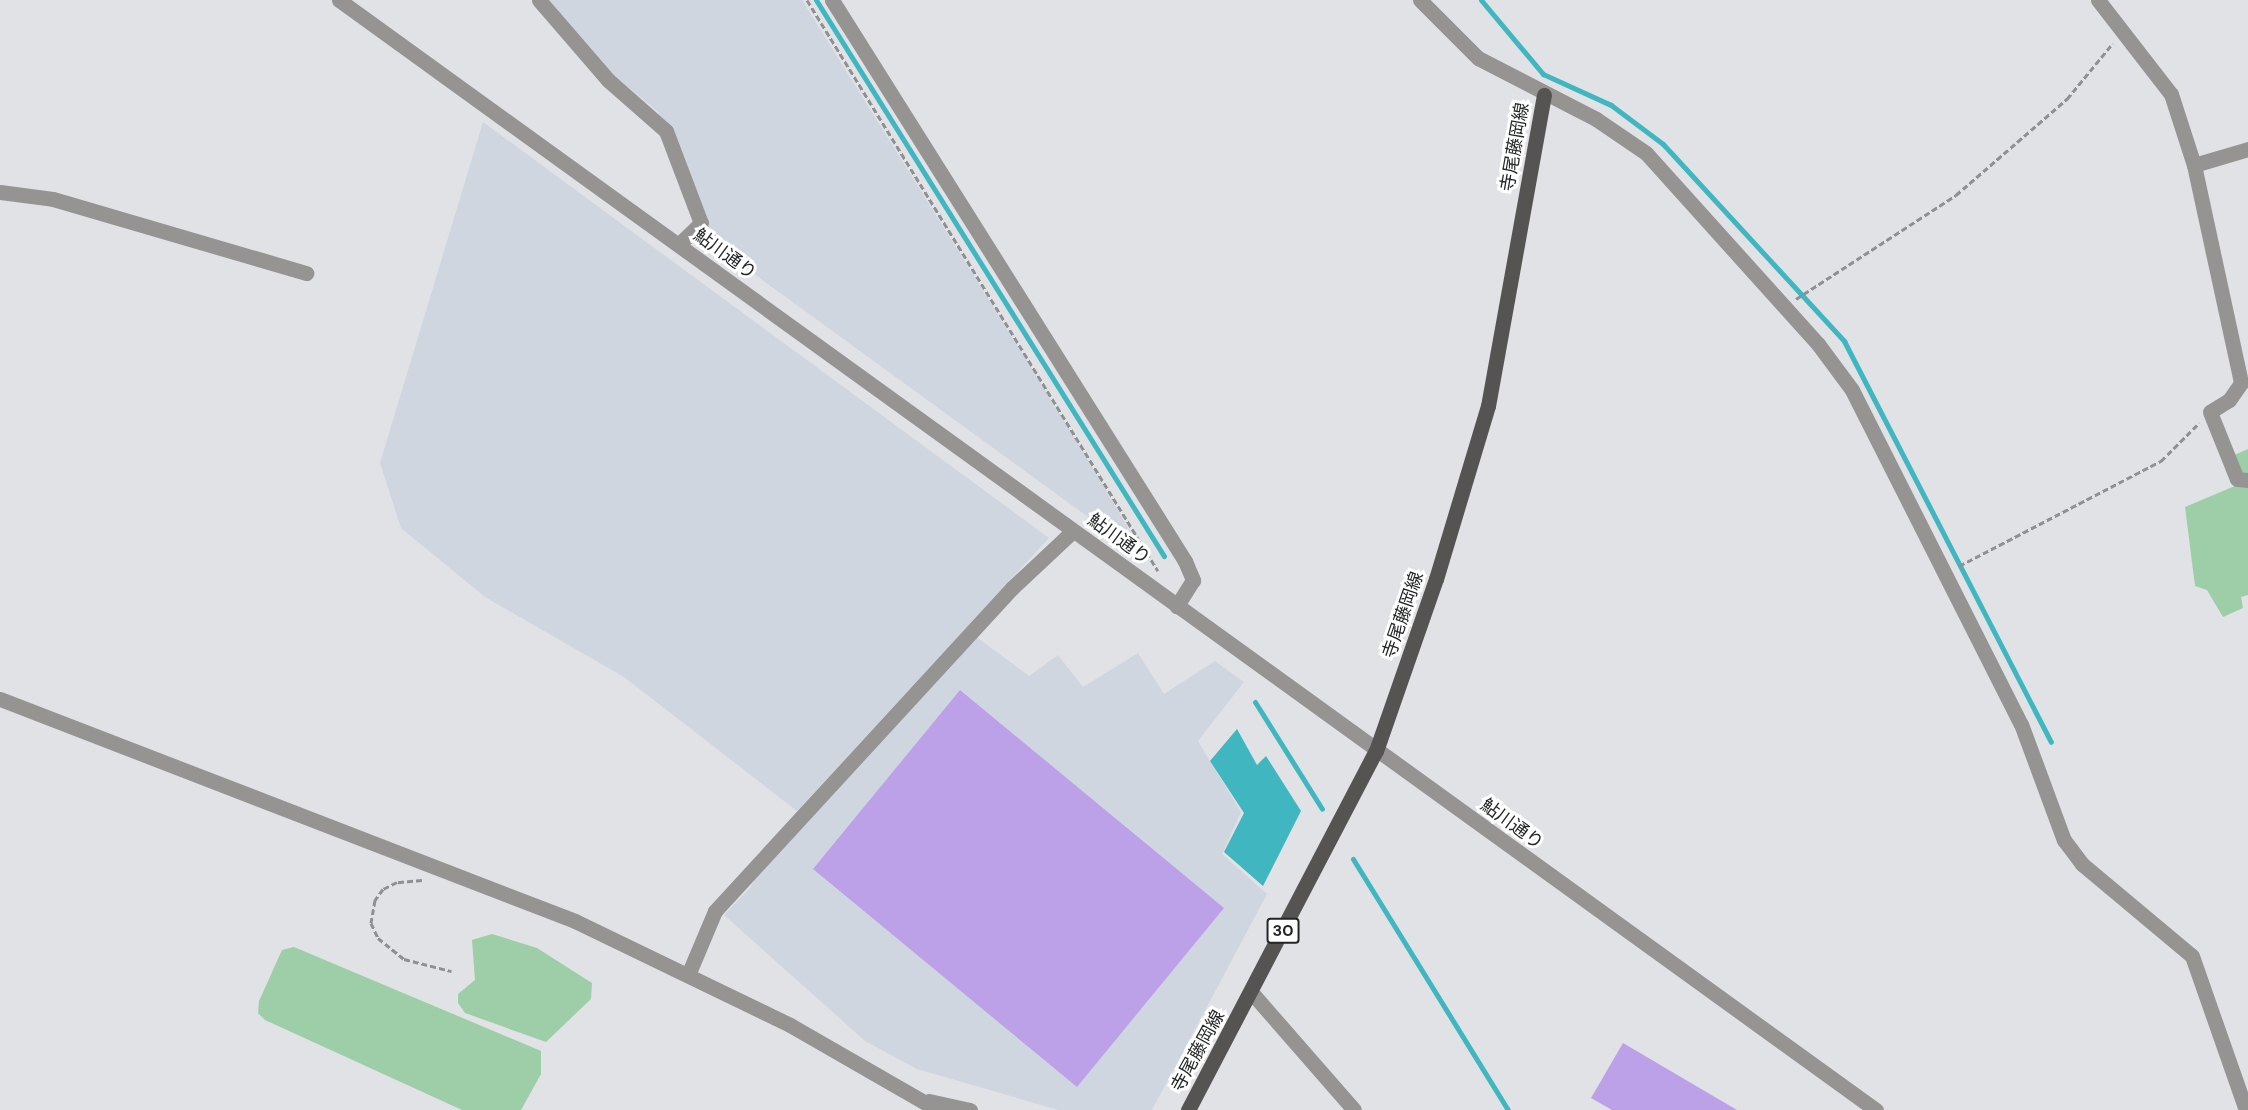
<!DOCTYPE html>
<meta charset="utf-8">
<style>
body{margin:0}
#map{position:relative;width:2248px;height:1110px;overflow:hidden;background:#e0e2e5;font-family:"DM Sans","Noto Sans JP",sans-serif}
div>[style]{position:absolute}
.built>*{inset:0;background:#d0d6e0}
.green>*{inset:0;background:#9dcea8}
.water>*{inset:0;background:#40b6c0}
.stream>*{height:5px;margin:-2.5px;padding:0 2.5px;transform-origin:2.5px;border-radius:2.5px;background:#40b6c0}
.building>*{inset:0;background:#bca1e8}
.path>*{height:3px;margin-top:-1.5px;transform-origin:0;background:repeating-linear-gradient(90deg,#8f9092 0 6px,transparent 0 9px)}
.minor>*{height:15px;margin:-7.5px;padding:0 7.5px;transform-origin:7.5px;border-radius:7.5px;background:#959492}
.major>*{height:15px;margin:-7.5px;padding:0 7.5px;transform-origin:7.5px;border-radius:7.5px;background:#565452}
span{translate:-50% -50%;white-space:nowrap;text-align:center;line-height:1.15;-webkit-text-stroke:6px #fff;paint-order:stroke}
.shield-label span{padding:2px 4px;background:#fff;border:2px solid;border-radius:4px;-webkit-text-stroke-width:0}
.shield-label{font-size:16px;color:#242526;font-weight:700}
.street-label{font-size:18px;color:#242526}
</style>
<div id="map">
<div class="built">
<div style="clip-path:polygon(546px 0,802px 0,1078px 443px,1134px 538px,1132px 549px,699px 234px,672px 132px,657px 111px,612px 74px)"></div>
<div style="clip-path:polygon(483px 122px,1049px 538px,797px 811px,624px 677px,485px 597px,401px 528px,380px 463px)"></div>
<div style="clip-path:polygon(975px 636px,1029px 676px,1058px 655px,1083px 687px,1138px 653px,1164px 694px,1215px 661px,1244px 682px,1198px 741px,1241px 812px,1222px 854px,1267px 894px,1152px 1110px,1058px 1110px,917px 1069px,865px 1041px,724px 915px,750px 888px,765px 861px)"></div>
</div>
<div class="green">
<div style="clip-path:polygon(2248px 449px,2248px 595px,2241px 597px,2243px 608px,2223px 617px,2207px 590px,2195px 586px,2185px 507px,2242px 483px,2232px 456px)"></div>
<div style="clip-path:polygon(492px 934px,537px 948px,592px 983px,591px 999px,546px 1042px,465px 1013px,458px 1003px,458px 994px,475px 980px,472px 940px)"></div>
<div style="clip-path:polygon(294px 947px,541px 1051px,541px 1074px,521px 1110px,462px 1110px,265px 1020px,258px 1013px,259px 1001px,282px 950px)"></div>
</div>
<div class="water">
<div style="clip-path:polygon(1237px 729px,1257px 765px,1266px 756px,1301px 811px,1263px 886px,1224px 852px,1244px 813px,1210px 761px)"></div>
</div>
<div class="stream">
<div style="left:816px;top:0;width:656px;rotate:57.96deg"></div>
<div style="left:1481px;top:0;width:97px;rotate:50deg"></div>
<div style="left:1543px;top:74px;width:75px;rotate:24.5deg"></div>
<div style="left:1611px;top:105px;width:65px;rotate:36.9deg"></div>
<div style="left:1663px;top:144px;width:268px;rotate:47.4deg"></div>
<div style="left:1844px;top:341px;width:451px;rotate:62.7deg"></div>
<div style="left:1255px;top:702px;width:126px;rotate:57.9deg"></div>
<div style="left:1353px;top:859px;width:295px;rotate:58.3deg"></div>
</div>
<div class="building">
<div style="clip-path:polygon(960px 690px,1224px 908px,1077px 1087px,813px 869px)"></div>
<div style="clip-path:polygon(1623px 1043px,1737px 1110px,1612px 1110px,1591px 1098px)"></div>
</div>
<div class="path">
<div style="left:807px;top:0;width:670px;rotate:58.42deg"></div>
<div style="left:1796px;top:299px;width:191px;rotate:-33deg"></div>
<div style="left:1956px;top:195px;width:147px;rotate:-40.9deg"></div>
<div style="left:2067px;top:99px;width:72px;rotate:-50.6deg"></div>
<div style="left:1959px;top:566px;width:228px;rotate:-27.5deg"></div>
<div style="left:2161px;top:461px;width:54px;rotate:-45deg"></div>
<div style="left:422px;top:880px;width:25px;rotate:175deg"></div>
<div style="left:397px;top:882px;width:16px;rotate:153deg"></div>
<div style="left:383px;top:889px;width:14px;rotate:126deg"></div>
<div style="left:375px;top:900px;width:23px;rotate:100deg"></div>
<div style="left:371px;top:923px;width:17px;rotate:65deg"></div>
<div style="left:378px;top:938px;width:33px;rotate:39deg"></div>
<div style="left:404px;top:959px;width:49px;rotate:14.3deg"></div>
</div>
<div class="minor">
<div style="left:339px;top:0;width:1896px;rotate:35.84deg"></div>
<div style="left:539px;top:0;width:106px;rotate:49.2deg"></div>
<div style="left:608px;top:80px;width:77px;rotate:41.3deg"></div>
<div style="left:666px;top:131px;width:98px;rotate:69.2deg"></div>
<div style="left:701px;top:223px;width:30px;rotate:136deg"></div>
<div style="left:832px;top:0;width:663px;rotate:57.82deg"></div>
<div style="left:1185px;top:561px;width:21px;rotate:67deg"></div>
<div style="left:1193px;top:580px;width:31px;rotate:122deg"></div>
<div style="left:1420px;top:0;width:82px;rotate:45deg"></div>
<div style="left:1478px;top:58px;width:133px;rotate:27.3deg"></div>
<div style="left:1596px;top:119px;width:60px;rotate:34.2deg"></div>
<div style="left:1646px;top:153px;width:257px;rotate:48deg"></div>
<div style="left:1818px;top:344px;width:57px;rotate:53.5deg"></div>
<div style="left:1852px;top:390px;width:374px;rotate:63.2deg"></div>
<div style="left:2021px;top:724px;width:124px;rotate:69.7deg"></div>
<div style="left:2064px;top:840px;width:30px;rotate:53deg"></div>
<div style="left:2082px;top:864px;width:143px;rotate:39.9deg"></div>
<div style="left:2192px;top:956px;width:163px;rotate:70.7deg"></div>
<div style="left:2098px;top:0;width:119px;rotate:52.2deg"></div>
<div style="left:2171px;top:94px;width:75px;rotate:72.1deg"></div>
<div style="left:2194px;top:165px;width:223px;rotate:77.8deg"></div>
<div style="left:2241px;top:383px;width:21px;rotate:125deg"></div>
<div style="left:2229px;top:400px;width:22px;rotate:148deg"></div>
<div style="left:2210px;top:412px;width:72px;rotate:68.1deg"></div>
<div style="left:2237px;top:479px;width:11px;rotate:5deg"></div>
<div style="left:2194px;top:165px;width:56px;rotate:-16.5deg"></div>
<div style="left:0;top:192px;width:53px;rotate:7.5deg"></div>
<div style="left:53px;top:199px;width:264px;rotate:16.3deg"></div>
<div style="left:0;top:699px;width:616px;rotate:21.11deg"></div>
<div style="left:575px;top:921px;width:239px;rotate:25.8deg"></div>
<div style="left:790px;top:1025px;width:171px;rotate:29.9deg"></div>
<div style="left:688px;top:975px;width:69px;rotate:-67.1deg"></div>
<div style="left:715px;top:911px;width:439px;rotate:-47.4deg"></div>
<div style="left:1012px;top:588px;width:83px;rotate:-43.1deg"></div>
<div style="left:1252px;top:993px;width:155px;rotate:48.9deg"></div>
<div style="left:929px;top:1101px;width:42px;rotate:12.4deg"></div>
</div>
<div class="major">
<div style="left:1188px;top:1110px;width:405px;rotate:-62.4deg"></div>
<div style="left:1376px;top:751px;width:182px;rotate:-70.8deg"></div>
<div style="left:1436px;top:579px;width:181px;rotate:-73.3deg"></div>
<div style="left:1488px;top:406px;width:316px;rotate:-79.8deg"></div>
</div>
<div class="shield-label">
<span style="left:1283px;top:931px">30</span>
</div>
<div class="street-label">
<span style="left:1515px;top:147px;rotate:-80deg">寺尾藤岡線</span>
<span style="left:725px;top:254px;rotate:36deg">鮎川通り</span>
<span style="left:1119px;top:539px;rotate:36deg">鮎川通り</span>
<span style="left:1403px;top:615px;rotate:-71deg">寺尾藤岡線</span>
<span style="left:1512px;top:824px;rotate:36deg">鮎川通り</span>
<span style="left:1198px;top:1051px;rotate:-61deg">寺尾藤岡線</span>
</div>
</div>
